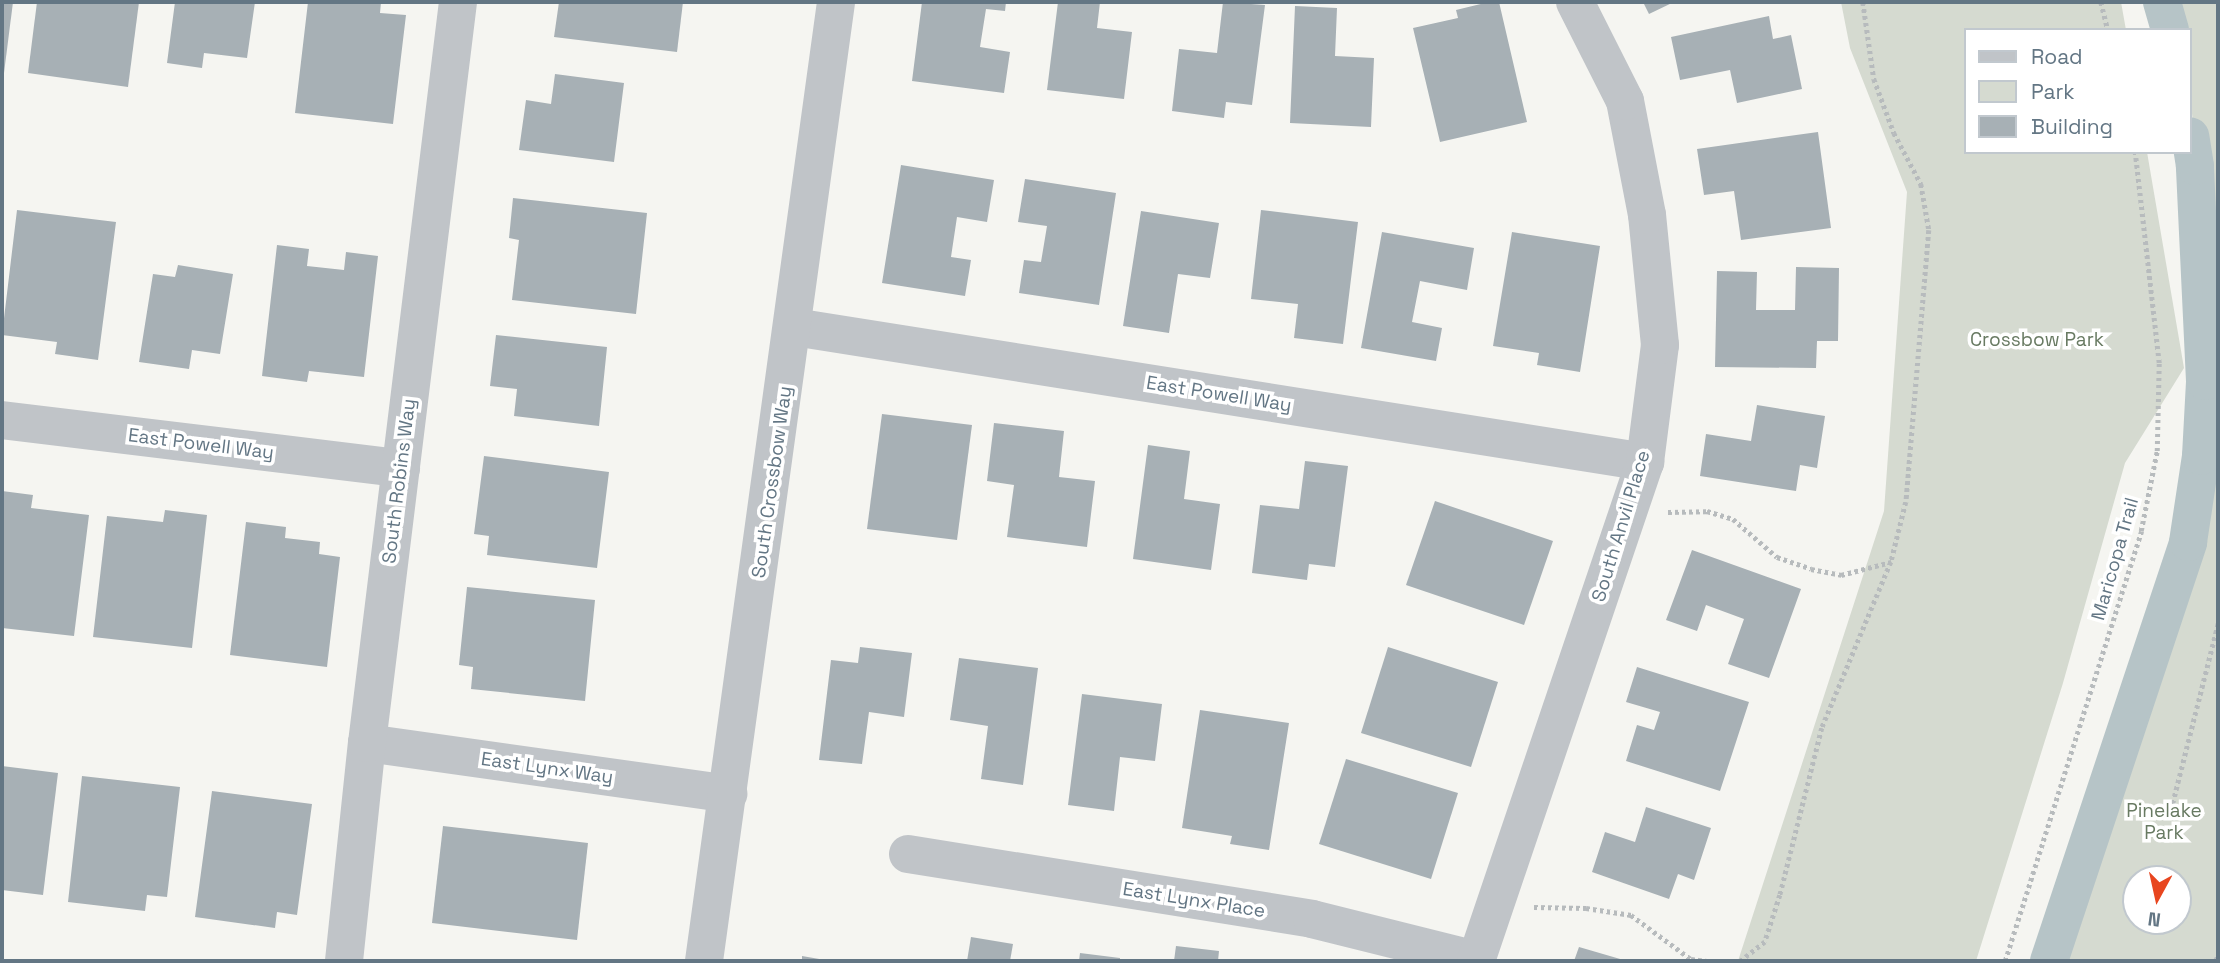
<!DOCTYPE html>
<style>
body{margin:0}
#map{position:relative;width:2220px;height:963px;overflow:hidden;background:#f5f5f1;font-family:"Space Grotesk",sans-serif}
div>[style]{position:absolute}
.green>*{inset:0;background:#d5dad0}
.canal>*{height:38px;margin:-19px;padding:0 19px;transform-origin:19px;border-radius:19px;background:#b6c4c7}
.building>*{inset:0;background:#a7b0b5}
.path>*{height:4.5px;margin-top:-2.25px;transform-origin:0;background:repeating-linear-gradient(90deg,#b7bbbd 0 3.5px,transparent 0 7px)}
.minor>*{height:38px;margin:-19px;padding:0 19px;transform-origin:19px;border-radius:19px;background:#c0c4c8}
span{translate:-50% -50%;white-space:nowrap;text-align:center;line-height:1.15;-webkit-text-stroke:7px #fff;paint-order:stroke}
.park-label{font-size:19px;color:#687a62}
.street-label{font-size:19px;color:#637684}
.frame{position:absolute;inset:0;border:4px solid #637684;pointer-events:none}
.legend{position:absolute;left:1964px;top:28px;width:228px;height:126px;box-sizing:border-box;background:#fff;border:2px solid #c1c8ce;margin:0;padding:9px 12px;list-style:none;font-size:21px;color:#637684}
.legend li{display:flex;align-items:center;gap:14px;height:35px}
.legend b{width:35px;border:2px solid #c1c8ce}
.north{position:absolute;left:2122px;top:865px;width:70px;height:70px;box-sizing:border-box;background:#fff;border:2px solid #c1c8ce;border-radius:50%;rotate:188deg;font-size:19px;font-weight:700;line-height:28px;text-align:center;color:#637684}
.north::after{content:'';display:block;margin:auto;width:24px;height:32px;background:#e8461f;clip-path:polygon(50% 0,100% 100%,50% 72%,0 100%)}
</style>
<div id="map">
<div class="green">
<div style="clip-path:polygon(1841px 2px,2121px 2px,2126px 30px,1966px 30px,1966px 152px,2147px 152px,2184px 368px,2125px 463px,2063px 683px,1976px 961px,1738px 961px,1884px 511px,1907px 192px,1850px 48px)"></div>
<div style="clip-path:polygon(evenodd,2168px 2px,2218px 2px,2218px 961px,2059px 961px,2196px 549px,2213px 439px,2215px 328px,2190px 95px,2190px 30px,2176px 30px,2168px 2px,2136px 879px,2178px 879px,2178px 921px,2136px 921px,2136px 879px)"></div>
</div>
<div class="canal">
<div style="left:2162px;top:2px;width:29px;rotate:74deg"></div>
<div style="left:2049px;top:961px;width:441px;rotate:-71.6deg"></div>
<div style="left:2188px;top:542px;width:87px;rotate:-81.4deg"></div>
<div style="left:2201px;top:456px;width:75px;rotate:-86.9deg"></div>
<div style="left:2205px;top:381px;width:215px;rotate:-92.7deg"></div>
<div style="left:2195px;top:166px;width:30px;rotate:-99deg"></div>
</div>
<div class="building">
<div style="clip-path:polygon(2px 2px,13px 2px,4px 73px,2px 73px)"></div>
<div style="clip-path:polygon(37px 2px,139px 2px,128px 87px,28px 73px)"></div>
<div style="clip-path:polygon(175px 2px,255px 2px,247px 58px,204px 53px,202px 68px,167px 63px)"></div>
<div style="clip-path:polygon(308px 2px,381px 2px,380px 13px,406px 15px,393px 124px,295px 113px)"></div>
<div style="clip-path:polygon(559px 2px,683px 2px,677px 52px,554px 37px)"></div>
<div style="clip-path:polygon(922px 2px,1006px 2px,1005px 11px,986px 9px,980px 47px,1010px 52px,1004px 93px,912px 81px)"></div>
<div style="clip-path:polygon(1058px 2px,1100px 2px,1097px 28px,1132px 32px,1124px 99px,1047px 90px)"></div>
<div style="clip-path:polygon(1223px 2px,1265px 5px,1252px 105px,1226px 102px,1224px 118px,1172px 111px,1179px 49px,1217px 53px)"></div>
<div style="clip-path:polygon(1489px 2px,1499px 2px,1527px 122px,1440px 142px,1413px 28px,1458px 18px,1456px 10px)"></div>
<div style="clip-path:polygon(1643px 2px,1674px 2px,1649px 14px)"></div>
<div style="clip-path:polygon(1295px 6px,1337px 8px,1335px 56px,1374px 58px,1371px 127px,1290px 123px)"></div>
<div style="clip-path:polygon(1769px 16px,1773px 39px,1791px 35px,1802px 89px,1737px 103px,1730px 70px,1680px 80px,1671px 37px)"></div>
<div style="clip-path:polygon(555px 74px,624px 83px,614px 162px,519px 150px,526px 100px,551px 104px)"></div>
<div style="clip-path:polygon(1818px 132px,1831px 228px,1741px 240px,1734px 191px,1704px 195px,1697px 149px)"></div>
<div style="clip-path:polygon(901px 165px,994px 180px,987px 222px,957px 217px,951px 257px,971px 260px,965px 296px,882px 283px)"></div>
<div style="clip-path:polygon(1025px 179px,1116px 193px,1099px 305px,1019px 293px,1024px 260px,1041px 262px,1047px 226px,1018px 222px)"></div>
<div style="clip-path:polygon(513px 198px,647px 213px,636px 314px,512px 300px,519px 240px,509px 238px)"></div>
<div style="clip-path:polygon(17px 210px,116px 222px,98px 360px,55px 354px,57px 342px,2px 335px)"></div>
<div style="clip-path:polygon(1261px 210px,1358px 222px,1343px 344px,1294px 338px,1298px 304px,1251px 299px)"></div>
<div style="clip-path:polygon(1141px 211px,1219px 223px,1210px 278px,1178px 274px,1169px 333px,1123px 326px)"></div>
<div style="clip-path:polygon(1382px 232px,1474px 248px,1467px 290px,1420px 281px,1412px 322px,1442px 328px,1436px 361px,1361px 348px)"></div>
<div style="clip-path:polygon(1512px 232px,1600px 246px,1580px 372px,1537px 365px,1539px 353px,1493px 346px)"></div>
<div style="clip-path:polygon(277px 245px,309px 249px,307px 266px,344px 270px,346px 252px,378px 256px,364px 377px,309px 371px,307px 382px,262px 376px)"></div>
<div style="clip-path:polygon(178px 265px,233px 274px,220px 354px,192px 350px,189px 369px,139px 362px,153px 274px,175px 277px)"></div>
<div style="clip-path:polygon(1796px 267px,1839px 268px,1838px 341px,1817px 341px,1816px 368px,1715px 367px,1717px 271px,1757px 272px,1756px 310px,1795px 310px)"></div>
<div style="clip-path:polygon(496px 335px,607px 347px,599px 426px,514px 416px,517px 389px,490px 386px)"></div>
<div style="clip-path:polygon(1757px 405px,1825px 416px,1817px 468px,1800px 465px,1796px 491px,1700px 476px,1706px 434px,1751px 441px)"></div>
<div style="clip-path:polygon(882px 414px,972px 425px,957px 540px,867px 529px)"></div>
<div style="clip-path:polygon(994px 423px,1064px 431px,1059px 477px,1095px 481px,1087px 547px,1007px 537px,1014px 485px,987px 481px)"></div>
<div style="clip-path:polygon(1148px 445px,1190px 451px,1184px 499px,1220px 504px,1211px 570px,1133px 559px)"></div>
<div style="clip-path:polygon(484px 456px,609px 472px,597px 568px,487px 555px,489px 536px,474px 534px)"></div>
<div style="clip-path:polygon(1305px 461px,1348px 466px,1335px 567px,1309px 564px,1307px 580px,1252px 573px,1260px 505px,1299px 509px)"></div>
<div style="clip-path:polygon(2px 491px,33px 495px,31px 508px,89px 515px,74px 636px,2px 628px)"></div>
<div style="clip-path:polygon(1435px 501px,1553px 541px,1524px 625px,1406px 585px)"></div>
<div style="clip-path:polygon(165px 510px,207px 515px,192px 648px,93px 637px,107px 516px,163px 522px)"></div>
<div style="clip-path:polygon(246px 522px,286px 527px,285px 538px,320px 542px,319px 554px,340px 557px,327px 667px,230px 655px)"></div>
<div style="clip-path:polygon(1692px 550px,1801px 589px,1769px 678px,1728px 664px,1744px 619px,1706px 605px,1697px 631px,1666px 620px)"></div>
<div style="clip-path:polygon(467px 587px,595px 600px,585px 701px,471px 689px,473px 667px,459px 665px)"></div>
<div style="clip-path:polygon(860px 647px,912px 653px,904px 717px,869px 712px,862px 764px,819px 760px,831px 660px,858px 663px)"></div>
<div style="clip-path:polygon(1388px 647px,1498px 682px,1471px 767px,1361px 733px)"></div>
<div style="clip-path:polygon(959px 658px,1038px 668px,1023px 785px,981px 779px,988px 726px,950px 720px)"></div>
<div style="clip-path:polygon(1637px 667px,1749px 702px,1720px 791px,1626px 761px,1637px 725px,1654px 730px,1660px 712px,1626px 702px)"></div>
<div style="clip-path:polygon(1082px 694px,1162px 704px,1155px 761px,1120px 757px,1114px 811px,1068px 805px)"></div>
<div style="clip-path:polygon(1200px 710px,1289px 723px,1269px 850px,1230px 844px,1232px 836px,1182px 828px)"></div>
<div style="clip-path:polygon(1346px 759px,1458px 793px,1431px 879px,1319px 844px)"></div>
<div style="clip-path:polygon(2px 766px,58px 773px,43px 895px,2px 890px)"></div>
<div style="clip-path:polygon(82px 776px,180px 787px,167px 897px,147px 895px,145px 911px,68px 902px)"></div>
<div style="clip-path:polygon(212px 791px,312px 804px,297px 915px,277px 912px,275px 928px,195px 917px)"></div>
<div style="clip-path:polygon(1646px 807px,1711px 828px,1694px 880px,1678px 874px,1669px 899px,1592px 872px,1605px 832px,1635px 842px)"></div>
<div style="clip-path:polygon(443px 826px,588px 843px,577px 940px,432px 923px)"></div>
<div style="clip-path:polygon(971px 937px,1013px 944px,1010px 961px,967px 961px)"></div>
<div style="clip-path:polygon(1176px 946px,1219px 951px,1218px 961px,1174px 961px)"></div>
<div style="clip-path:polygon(1579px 947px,1627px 961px,1574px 961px)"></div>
<div style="clip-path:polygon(1080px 953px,1120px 958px,1120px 961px,1079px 961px)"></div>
<div style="clip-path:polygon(802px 956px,825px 960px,825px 961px,802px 961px)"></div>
</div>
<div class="path">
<div style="left:1863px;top:2px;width:78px;rotate:81.9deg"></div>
<div style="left:1874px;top:79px;width:58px;rotate:69.7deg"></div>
<div style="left:1894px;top:133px;width:58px;rotate:62.1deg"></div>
<div style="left:1921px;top:184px;width:47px;rotate:80.1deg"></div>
<div style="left:1929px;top:230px;width:273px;rotate:94.8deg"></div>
<div style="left:1906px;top:502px;width:62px;rotate:104deg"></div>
<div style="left:2101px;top:2px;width:29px;rotate:76deg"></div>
<div style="left:1668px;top:512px;width:39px;rotate:-1deg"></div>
<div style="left:1707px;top:511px;width:27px;rotate:17deg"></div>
<div style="left:1733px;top:519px;width:58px;rotate:40.8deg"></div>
<div style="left:1777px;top:557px;width:36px;rotate:19deg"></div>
<div style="left:1811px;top:569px;width:31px;rotate:11deg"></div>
<div style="left:1841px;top:575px;width:52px;rotate:-14.6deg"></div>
<div style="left:1891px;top:562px;width:180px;rotate:112.6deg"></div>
<div style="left:1822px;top:728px;width:172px;rotate:104.1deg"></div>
<div style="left:1780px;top:895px;width:49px;rotate:107.7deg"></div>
<div style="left:1765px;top:942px;width:31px;rotate:142deg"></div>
<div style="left:2169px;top:817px;width:200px;rotate:-75.8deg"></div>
<div style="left:1534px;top:907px;width:52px;rotate:1.1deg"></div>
<div style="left:1586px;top:908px;width:46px;rotate:8.8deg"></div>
<div style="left:1631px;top:915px;width:74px;rotate:36.3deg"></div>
<div style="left:1691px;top:959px;width:16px;rotate:7deg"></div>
<div style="left:2005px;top:961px;width:451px;rotate:-72.4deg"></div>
<div style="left:2141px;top:531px;width:82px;rotate:-78.7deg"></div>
<div style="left:2157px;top:451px;width:88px;rotate:-88.7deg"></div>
<div style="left:2159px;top:363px;width:212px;rotate:-96.5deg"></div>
<div style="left:2215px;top:961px;width:6px;rotate:-59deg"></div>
</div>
<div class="minor">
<div style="left:794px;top:327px;width:862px;rotate:9.01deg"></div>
<div style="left:2px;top:420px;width:402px;rotate:6.9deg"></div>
<div style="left:367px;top:743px;width:365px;rotate:8deg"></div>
<div style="left:908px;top:854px;width:409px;rotate:9.1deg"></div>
<div style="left:1312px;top:919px;width:170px;rotate:14deg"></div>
<div style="left:344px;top:961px;width:219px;rotate:-84deg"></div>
<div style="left:367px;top:743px;width:747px;rotate:-83deg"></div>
<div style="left:704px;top:961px;width:968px;rotate:-82.16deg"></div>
<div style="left:1476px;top:961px;width:527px;rotate:-71.29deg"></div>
<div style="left:1645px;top:462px;width:118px;rotate:-82.7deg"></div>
<div style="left:1660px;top:345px;width:131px;rotate:-95.7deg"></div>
<div style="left:1647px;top:215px;width:116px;rotate:-100.9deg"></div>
<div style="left:1625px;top:101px;width:111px;rotate:-116.8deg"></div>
</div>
<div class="park-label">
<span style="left:2037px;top:340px">Crossbow Park</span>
<span style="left:2164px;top:822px">Pinelake<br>Park</span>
</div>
<div class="street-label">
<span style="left:1219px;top:394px;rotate:9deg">East Powell Way</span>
<span style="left:201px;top:444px;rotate:7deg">East Powell Way</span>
<span style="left:399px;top:481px;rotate:-83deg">South Robins Way</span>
<span style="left:772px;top:482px;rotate:-82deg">South Crossbow Way</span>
<span style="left:1621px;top:526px;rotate:-73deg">South Anvil Place</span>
<span style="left:2115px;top:559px;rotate:-74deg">Maricopa Trail</span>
<span style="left:547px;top:768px;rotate:8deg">East Lynx Way</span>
<span style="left:1194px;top:900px;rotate:9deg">East Lynx Place</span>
</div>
<div class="frame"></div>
<ul class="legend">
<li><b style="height:9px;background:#c0c4c8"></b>Road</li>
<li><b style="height:19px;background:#d5dad0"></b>Park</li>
<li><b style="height:19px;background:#a7b0b5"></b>Building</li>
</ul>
<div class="north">N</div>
</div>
